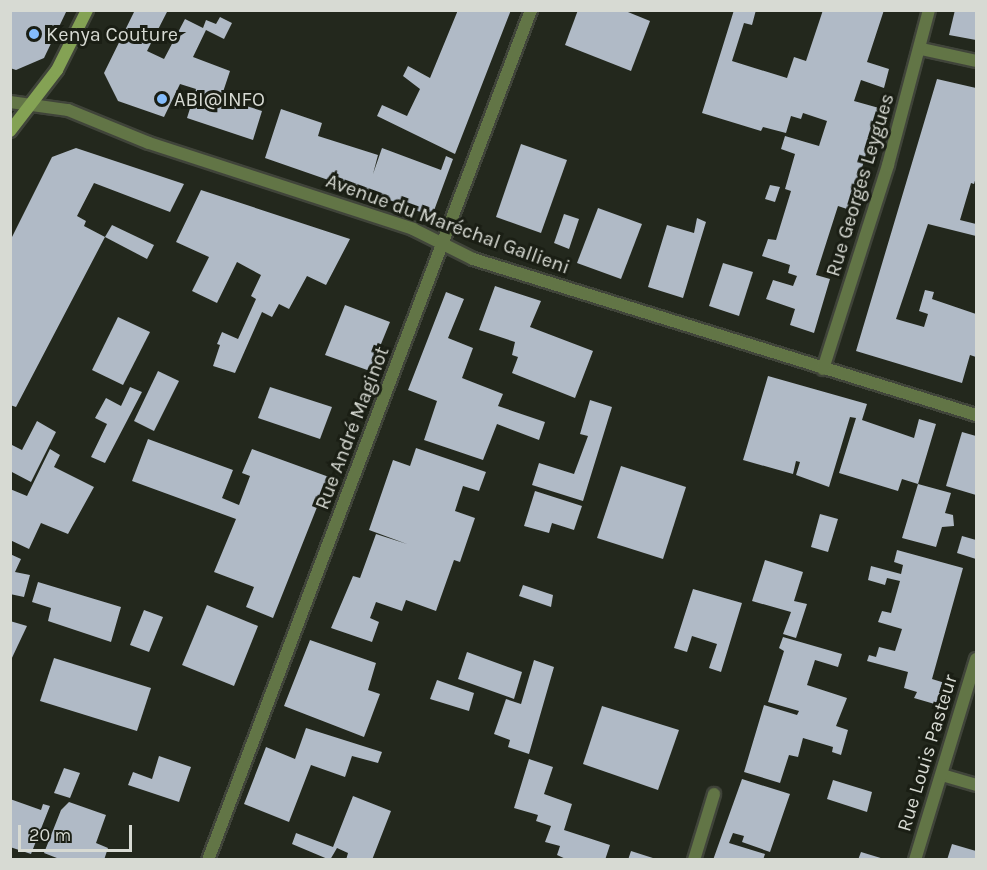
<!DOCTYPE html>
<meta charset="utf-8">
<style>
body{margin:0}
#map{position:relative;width:987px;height:870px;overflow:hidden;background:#23281d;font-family:Karla,sans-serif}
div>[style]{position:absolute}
.building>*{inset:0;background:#b0bac6}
.roads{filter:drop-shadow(2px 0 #40443a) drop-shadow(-2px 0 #40443a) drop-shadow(0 2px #40443a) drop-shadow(0 -2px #40443a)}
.street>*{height:12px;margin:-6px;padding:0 6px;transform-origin:6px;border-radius:6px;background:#627546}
.secondary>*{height:12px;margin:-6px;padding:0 6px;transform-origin:6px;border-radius:6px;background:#84a254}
.dots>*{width:16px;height:16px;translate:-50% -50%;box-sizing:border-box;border:3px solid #1a1e14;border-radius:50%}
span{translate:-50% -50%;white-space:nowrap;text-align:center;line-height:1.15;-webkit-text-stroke:6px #1a1e14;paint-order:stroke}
.poi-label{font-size:20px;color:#d7dad3}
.left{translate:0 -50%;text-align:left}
.street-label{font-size:20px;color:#d7dad3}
.frame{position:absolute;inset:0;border:12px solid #d7dad3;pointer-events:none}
.scale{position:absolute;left:18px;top:825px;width:114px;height:27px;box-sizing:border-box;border:3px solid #d7dad3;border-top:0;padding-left:8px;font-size:18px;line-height:21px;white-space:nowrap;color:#d7dad3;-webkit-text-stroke:4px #1a1e14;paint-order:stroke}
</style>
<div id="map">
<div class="building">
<div style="clip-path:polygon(11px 10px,67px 10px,44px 58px,16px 70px,10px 68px)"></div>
<div style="clip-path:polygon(135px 10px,168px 10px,147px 51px,164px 59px,185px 19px,203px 28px,206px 20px,216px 24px,220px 17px,232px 23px,224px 39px,206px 30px,193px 57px,230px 71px,221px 98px,262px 111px,253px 140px,187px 118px,196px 89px,180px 84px,164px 117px,118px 101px,104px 73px)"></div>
<div style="clip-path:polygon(458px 10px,511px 10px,455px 154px,377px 116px,382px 105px,407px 116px,420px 89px,403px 76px,408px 66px,430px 78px)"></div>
<div style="clip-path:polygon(578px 10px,623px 10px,650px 21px,631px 71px,565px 45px)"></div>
<div style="clip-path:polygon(734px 10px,756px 10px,752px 25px,744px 23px,732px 61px,787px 78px,794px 57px,806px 61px,823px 10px,884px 10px,867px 62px,889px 69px,884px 88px,861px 80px,854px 101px,879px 108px,850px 210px,838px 206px,816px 275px,830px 279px,814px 333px,790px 325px,795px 309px,766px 299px,773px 280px,793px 286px,797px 276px,788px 273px,790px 265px,762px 256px,768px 239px,776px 240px,791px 191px,785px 189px,795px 154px,781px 149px,785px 136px,819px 146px,827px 121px,803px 113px,801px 119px,791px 116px,786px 133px,763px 127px,761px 131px,702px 113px)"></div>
<div style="clip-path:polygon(955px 10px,976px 10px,976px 40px,949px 35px)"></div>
<div style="clip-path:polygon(937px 79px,976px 88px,976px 177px,974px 184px,971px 183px,960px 220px,976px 224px,976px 236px,928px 224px,896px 319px,924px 327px,928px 314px,919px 311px,925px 290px,934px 292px,932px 299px,976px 314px,976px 357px,970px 355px,962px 383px,856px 351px)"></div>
<div style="clip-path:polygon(281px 109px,322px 123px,318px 136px,378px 155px,373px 174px,382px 148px,441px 170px,446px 156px,453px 159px,432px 216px,265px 158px)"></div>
<div style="clip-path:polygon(521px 144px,567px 160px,541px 233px,496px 217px)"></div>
<div style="clip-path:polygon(76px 148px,184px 184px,170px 212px,94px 183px,77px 216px,86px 221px,84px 226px,105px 237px,16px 407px,10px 405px,10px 241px,52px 157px)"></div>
<div style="clip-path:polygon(770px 185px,780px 187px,775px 202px,765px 199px)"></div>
<div style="clip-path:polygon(201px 190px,350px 239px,326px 285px,307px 276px,289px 309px,279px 304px,272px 317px,262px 312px,235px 373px,213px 366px,220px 345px,217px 344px,222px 332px,238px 339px,256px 299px,251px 296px,261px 275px,237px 262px,217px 303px,192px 291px,209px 257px,176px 242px)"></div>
<div style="clip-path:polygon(598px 208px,642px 224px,621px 279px,577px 263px)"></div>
<div style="clip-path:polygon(564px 214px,579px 219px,569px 249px,554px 243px)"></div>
<div style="clip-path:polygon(697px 218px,706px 222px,683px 298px,648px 287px,667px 225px,694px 233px)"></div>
<div style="clip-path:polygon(112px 225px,154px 245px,147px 259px,105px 237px)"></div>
<div style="clip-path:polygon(723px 263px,753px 272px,739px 316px,709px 306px)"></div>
<div style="clip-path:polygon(495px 286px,541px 301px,530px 327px,593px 351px,575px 398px,512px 373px,518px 357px,512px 355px,515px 342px,479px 330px)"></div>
<div style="clip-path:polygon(446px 292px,464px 299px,448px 338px,473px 348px,462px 378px,503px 394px,498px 406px,545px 422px,539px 440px,497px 424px,483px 460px,424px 440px,437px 401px,408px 390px)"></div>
<div style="clip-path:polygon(345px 305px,390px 322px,370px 371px,325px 355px)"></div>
<div style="clip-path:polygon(118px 317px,150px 332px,123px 385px,92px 370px)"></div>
<div style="clip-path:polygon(158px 371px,179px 381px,154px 431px,134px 421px)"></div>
<div style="clip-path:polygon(768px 376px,867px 404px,862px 420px,914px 438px,919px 419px,936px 424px,918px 484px,902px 479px,898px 491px,839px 473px,856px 418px,850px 417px,829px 487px,796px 475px,800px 462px,796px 461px,793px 474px,743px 460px)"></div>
<div style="clip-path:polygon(130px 387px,142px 392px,105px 463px,91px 457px,107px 424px,95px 418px,106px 398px,121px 406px)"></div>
<div style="clip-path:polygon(270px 387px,332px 407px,320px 439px,258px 418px)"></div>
<div style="clip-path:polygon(590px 400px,612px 407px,583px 501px,532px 485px,539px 463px,574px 474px,588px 436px,580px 434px)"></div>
<div style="clip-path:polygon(37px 421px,56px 432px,31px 482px,10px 471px,10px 444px,22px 450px)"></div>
<div style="clip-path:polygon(962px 432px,976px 436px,976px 495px,946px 486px)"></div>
<div style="clip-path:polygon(148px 439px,233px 470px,222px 498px,239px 505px,250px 476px,242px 473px,252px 449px,329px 477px,273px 618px,246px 607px,254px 587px,214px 572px,236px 519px,132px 481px)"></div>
<div style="clip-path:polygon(416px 448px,486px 472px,479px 491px,463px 486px,455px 511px,475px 518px,460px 562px,454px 560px,436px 611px,406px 600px,402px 611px,376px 602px,370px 618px,379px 622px,372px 642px,331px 628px,353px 576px,360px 578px,376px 534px,407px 544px,369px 530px,393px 460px,410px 466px)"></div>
<div style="clip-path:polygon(50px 449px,60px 455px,54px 467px,94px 487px,68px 534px,41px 523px,29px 549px,10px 540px,10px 489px,27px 496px)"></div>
<div style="clip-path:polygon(621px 466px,686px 487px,663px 559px,597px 538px)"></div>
<div style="clip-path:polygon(918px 484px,951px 493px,945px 513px,953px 515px,954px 526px,942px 527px,936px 547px,902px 538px)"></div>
<div style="clip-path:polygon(535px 491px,582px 506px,574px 530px,552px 523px,549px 533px,524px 526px)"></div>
<div style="clip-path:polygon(820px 514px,838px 519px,828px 552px,811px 547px)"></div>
<div style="clip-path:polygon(962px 536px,976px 540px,976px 559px,957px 553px)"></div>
<div style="clip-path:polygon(897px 550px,963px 568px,932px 679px,945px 683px,938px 705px,914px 698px,917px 692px,904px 688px,908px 672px,867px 661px,869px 655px,876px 657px,879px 647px,895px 651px,902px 629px,878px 622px,882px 611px,891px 613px,900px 581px,887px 578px,885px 585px,868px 580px,871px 566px,901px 574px,903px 565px,894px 562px)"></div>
<div style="clip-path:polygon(10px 554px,21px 559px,15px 572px,30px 575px,24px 597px,10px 594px)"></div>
<div style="clip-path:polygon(765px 560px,803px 572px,794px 601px,807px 604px,796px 638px,783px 634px,791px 612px,752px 601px)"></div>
<div style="clip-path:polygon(38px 582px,121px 607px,111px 642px,48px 621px,51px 608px,32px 602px)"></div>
<div style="clip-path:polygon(523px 585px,553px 595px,551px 607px,519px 596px)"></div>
<div style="clip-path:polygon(693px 589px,742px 603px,721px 672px,709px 668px,717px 644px,692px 636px,687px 652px,674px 648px)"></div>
<div style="clip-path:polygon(207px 605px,258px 626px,234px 686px,182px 665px)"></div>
<div style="clip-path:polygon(144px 610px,163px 617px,149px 652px,130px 645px)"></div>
<div style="clip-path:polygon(10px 621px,27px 626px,10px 662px)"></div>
<div style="clip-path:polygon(783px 637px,842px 654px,838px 667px,815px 660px,807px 685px,847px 698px,836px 726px,848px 730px,841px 755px,832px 752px,833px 747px,803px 738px,798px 757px,789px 755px,780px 783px,744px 772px,764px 705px,797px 715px,799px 711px,768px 702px,784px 651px,779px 648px)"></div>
<div style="clip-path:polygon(310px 640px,376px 663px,368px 690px,380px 694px,364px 737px,284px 706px)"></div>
<div style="clip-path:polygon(467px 652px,522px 672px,514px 699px,458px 679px)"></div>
<div style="clip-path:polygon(54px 658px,151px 688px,137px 731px,40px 701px)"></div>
<div style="clip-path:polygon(534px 660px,554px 667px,529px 754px,508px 747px,510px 740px,494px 734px,506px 699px,521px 704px)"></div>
<div style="clip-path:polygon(437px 680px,474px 693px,469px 711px,430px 699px)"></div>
<div style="clip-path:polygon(602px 706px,679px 730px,658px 790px,583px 764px)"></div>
<div style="clip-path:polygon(306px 728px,382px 752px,378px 763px,352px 756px,345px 777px,311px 765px,289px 822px,244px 804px,266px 747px,295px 759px)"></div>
<div style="clip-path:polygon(159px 756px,191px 767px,179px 802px,128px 785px,133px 772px,152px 779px)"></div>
<div style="clip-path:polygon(529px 759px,553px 767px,544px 794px,572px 804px,564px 830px,610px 845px,605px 860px,568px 860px,557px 855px,560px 846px,545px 842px,551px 826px,536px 821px,538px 815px,514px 808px)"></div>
<div style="clip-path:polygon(64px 768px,80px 773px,70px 798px,54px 793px)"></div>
<div style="clip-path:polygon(742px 779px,790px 794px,770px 852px,742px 842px,744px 836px,733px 833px,729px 843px,765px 854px,763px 860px,713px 860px)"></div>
<div style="clip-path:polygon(833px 780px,872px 792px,867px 812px,827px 799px)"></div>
<div style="clip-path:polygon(353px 796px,391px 811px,372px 860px,346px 860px,348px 853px,337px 848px,330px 860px,292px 844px,296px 833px,333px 847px)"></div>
<div style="clip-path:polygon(10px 799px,41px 810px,43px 804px,50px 806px,31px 854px,10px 847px)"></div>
<div style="clip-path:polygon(69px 802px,106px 815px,96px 843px,108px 848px,104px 860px,62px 860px,44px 853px,61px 810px)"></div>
<div style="clip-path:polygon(952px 844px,976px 851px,976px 860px,947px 860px)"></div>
<div style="clip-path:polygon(631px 851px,656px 859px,656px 860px,628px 860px)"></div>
<div style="clip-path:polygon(861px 852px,884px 859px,883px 860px,858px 860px)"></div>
</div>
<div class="roads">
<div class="street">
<div style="left:921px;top:49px;width:56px;rotate:12.3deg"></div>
<div style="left:10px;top:102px;width:59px;rotate:7.9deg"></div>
<div style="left:68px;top:110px;width:87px;rotate:22.2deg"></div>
<div style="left:149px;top:143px;width:278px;rotate:18deg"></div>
<div style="left:413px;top:229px;width:67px;rotate:26.6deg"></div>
<div style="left:473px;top:259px;width:527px;rotate:17.23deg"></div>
<div style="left:823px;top:369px;width:214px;rotate:-72.3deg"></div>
<div style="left:888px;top:165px;width:160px;rotate:-75.2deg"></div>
<div style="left:942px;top:775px;width:35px;rotate:16deg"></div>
<div style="left:208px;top:860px;width:909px;rotate:-69.19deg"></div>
<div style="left:694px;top:860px;width:69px;rotate:-73.1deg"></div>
<div style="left:915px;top:860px;width:210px;rotate:-73.1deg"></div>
</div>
<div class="secondary">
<div style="left:10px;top:131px;width:77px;rotate:-52.4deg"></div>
<div style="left:57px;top:70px;width:67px;rotate:-63.4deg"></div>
</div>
</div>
<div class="dots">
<div style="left:34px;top:34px;background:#84bcfb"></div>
<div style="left:162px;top:99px;background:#84bcfb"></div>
</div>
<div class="poi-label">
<span class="left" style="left:46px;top:34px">Kenya Couture</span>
<span class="left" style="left:174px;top:99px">ABI@INFO</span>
</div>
<div class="street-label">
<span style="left:860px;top:185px;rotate:-73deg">Rue Georges Leygues</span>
<span style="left:448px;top:224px;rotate:20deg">Avenue du Maréchal Gallieni</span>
<span style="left:352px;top:428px;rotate:-69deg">Rue André Maginot</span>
<span style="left:927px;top:753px;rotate:-73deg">Rue Louis Pasteur</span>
</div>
<div class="frame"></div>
<div class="scale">20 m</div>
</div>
